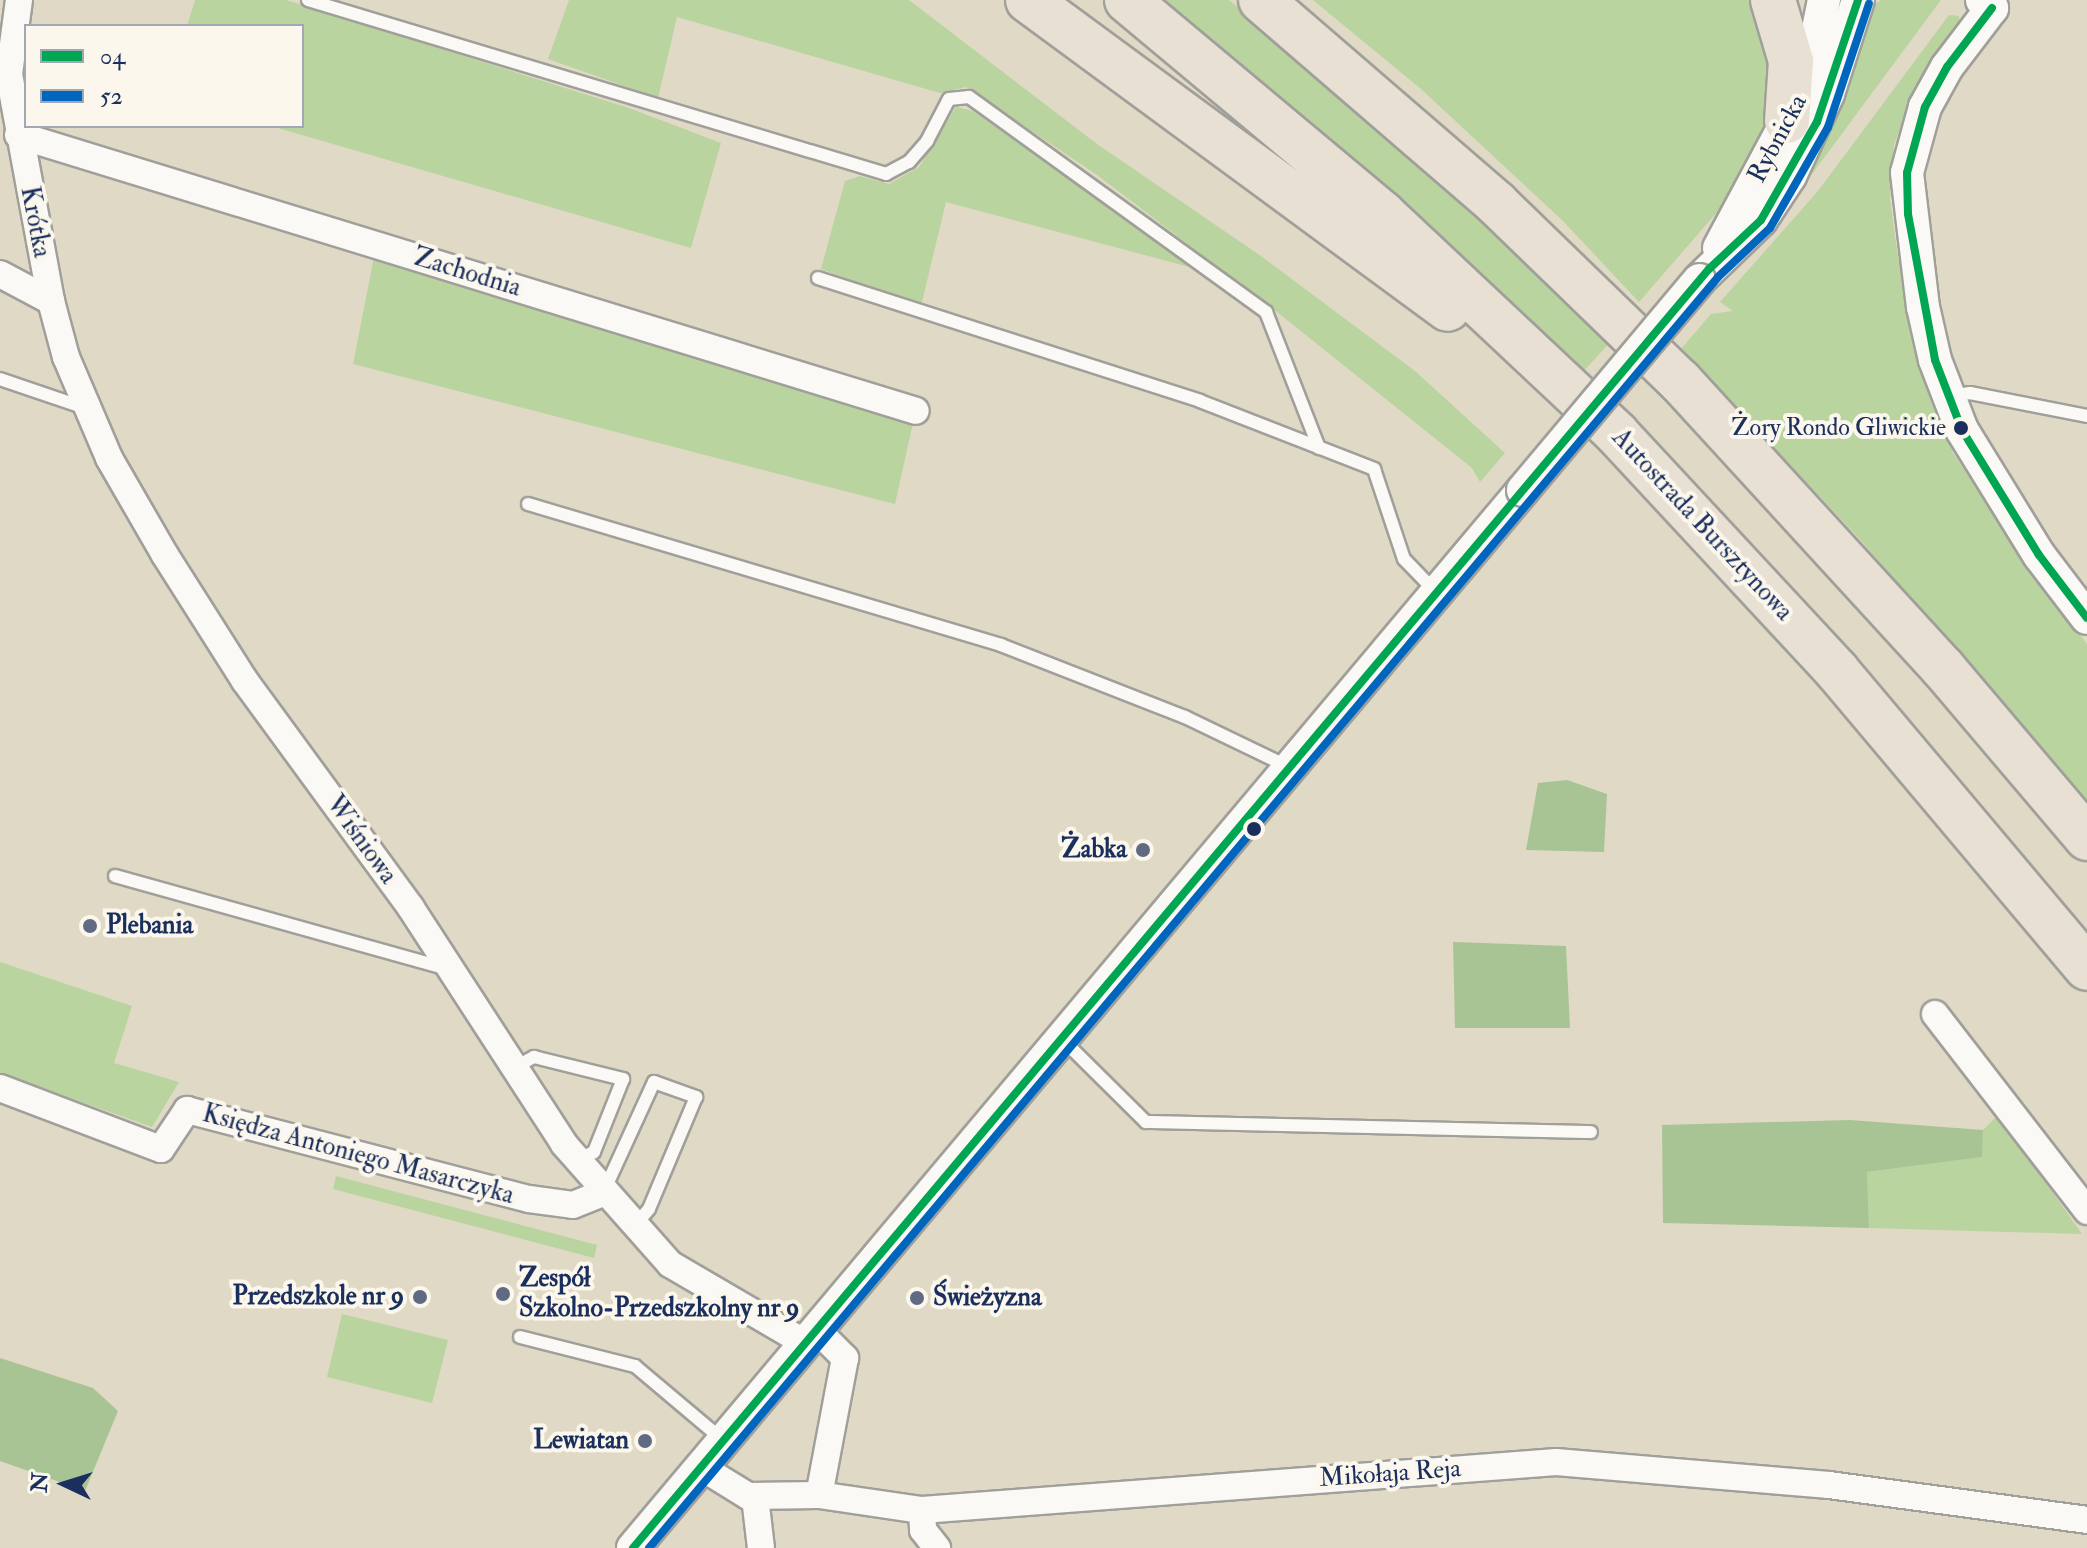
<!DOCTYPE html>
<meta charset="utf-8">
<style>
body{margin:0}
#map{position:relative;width:2087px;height:1548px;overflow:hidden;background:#e0d9c5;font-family:"IM FELL Double Pica",serif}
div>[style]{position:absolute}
.green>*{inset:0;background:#b9d49f}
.forest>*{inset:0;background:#a8c495}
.roads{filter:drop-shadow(2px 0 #a09f9a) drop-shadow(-2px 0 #a09f9a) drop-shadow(0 2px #a09f9a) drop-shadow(0 -2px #a09f9a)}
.service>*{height:12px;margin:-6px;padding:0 6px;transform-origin:6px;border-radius:6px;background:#faf9f6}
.minor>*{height:26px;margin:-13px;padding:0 13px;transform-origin:13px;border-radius:13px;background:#faf9f6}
.tertiary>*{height:32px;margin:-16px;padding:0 16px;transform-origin:16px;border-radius:16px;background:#faf9f6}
.motorway>*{height:44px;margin:-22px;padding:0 22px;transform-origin:22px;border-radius:22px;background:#e8e1d3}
.bridges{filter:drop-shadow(2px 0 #a09f9a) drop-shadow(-2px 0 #a09f9a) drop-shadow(0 2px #a09f9a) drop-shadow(0 -2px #a09f9a)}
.tertiary-bridge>*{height:32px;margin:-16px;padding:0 16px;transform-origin:16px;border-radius:16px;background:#faf9f6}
.bus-1>*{height:8px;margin:-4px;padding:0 4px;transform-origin:4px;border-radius:4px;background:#00a651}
.bus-2>*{height:8px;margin:-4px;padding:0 4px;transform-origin:4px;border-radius:4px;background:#0065bd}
.dots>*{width:22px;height:22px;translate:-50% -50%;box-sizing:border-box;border:4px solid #fbf7ec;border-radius:50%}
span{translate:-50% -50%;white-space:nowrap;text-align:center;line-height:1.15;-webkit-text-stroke:8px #fbf7ec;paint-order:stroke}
.bus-label{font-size:24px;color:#1b2f5e}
.right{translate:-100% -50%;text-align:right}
.street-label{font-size:26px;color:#1b2f5e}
.poi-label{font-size:26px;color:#1b2f5e;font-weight:700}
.left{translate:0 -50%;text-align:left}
.legend{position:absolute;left:24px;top:24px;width:280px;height:104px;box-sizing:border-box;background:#fbf7ec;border:2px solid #a1a7b3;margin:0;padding:10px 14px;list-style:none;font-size:24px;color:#1b2f5e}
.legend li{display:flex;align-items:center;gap:16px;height:40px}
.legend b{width:40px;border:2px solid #a1a7b3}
.north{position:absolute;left:24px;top:1444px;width:80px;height:80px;-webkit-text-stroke:6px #fbf7ec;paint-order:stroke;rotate:274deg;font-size:22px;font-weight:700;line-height:32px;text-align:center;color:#1b2f5e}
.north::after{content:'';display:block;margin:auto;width:28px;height:36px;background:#1b2f5e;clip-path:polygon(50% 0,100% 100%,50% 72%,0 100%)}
</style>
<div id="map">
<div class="green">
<div style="clip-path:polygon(195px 0,286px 0,629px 108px,721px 143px,691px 248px,271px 126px,302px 126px,302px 26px,187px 26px)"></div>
<div style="clip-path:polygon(569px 0,909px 0,1097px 144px,1261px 256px,1415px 371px,1505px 453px,1480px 482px,1472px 468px,1277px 312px,1097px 175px,966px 87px,940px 93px,677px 17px,658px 98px,548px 59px)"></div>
<div style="clip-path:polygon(1149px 0,1229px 0,1450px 183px,1616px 336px,1580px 375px)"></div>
<div style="clip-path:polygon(1313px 0,1759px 0,1775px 47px,1774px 113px,1725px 203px,1639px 302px,1563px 221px,1421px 89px)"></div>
<div style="clip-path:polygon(1881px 0,1941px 0,1792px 201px,1866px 10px)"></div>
<div style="clip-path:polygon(1949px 15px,1959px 16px,1960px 24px,1914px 90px,1894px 145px,1890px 199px,1897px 251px,1922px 374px,1953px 453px,2041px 585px,2087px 644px,2087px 802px,1857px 536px,1681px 349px,1711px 314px,1733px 311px,1720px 302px,1818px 191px)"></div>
<div style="clip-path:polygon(956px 107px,973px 111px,1197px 269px,946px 202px,921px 306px,821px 269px,845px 181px,860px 176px,889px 184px,919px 167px)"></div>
<div style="clip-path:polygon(374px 257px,913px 423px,895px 504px,353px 364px)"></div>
<div style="clip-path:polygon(0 962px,132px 1006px,114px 1063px,179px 1082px,152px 1127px,0 1073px)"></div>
<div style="clip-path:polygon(1998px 1115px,2082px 1234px,1869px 1228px,1867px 1172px,1981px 1157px,1983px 1130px)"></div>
<div style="clip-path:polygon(336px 1176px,597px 1245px,594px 1258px,333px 1189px)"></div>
<div style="clip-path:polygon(342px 1314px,448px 1340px,432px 1403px,327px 1377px)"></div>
</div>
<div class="forest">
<div style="clip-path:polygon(1567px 780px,1607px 794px,1604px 852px,1526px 850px,1538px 783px)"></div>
<div style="clip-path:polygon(1453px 942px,1566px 946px,1570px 1028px,1455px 1028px)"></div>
<div style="clip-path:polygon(1850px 1120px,1983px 1130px,1982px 1157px,1867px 1172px,1869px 1228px,1663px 1223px,1662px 1125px)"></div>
<div style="clip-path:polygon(0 1358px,93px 1388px,118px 1411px,85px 1491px,0 1461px)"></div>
</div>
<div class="roads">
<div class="service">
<div style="left:308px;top:0;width:604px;rotate:16.75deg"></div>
<div style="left:886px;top:174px;width:26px;rotate:-28deg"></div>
<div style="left:909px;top:162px;width:28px;rotate:-49deg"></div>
<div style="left:927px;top:141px;width:47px;rotate:-62.4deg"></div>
<div style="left:949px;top:99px;width:20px;rotate:-6deg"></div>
<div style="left:969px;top:97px;width:367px;rotate:35.9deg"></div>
<div style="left:1266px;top:312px;width:146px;rotate:68.7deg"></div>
<div style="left:818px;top:278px;width:401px;rotate:17.8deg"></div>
<div style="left:1200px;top:401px;width:187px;rotate:21.3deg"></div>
<div style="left:1374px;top:469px;width:95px;rotate:71.6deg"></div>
<div style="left:1404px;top:559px;width:45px;rotate:45.9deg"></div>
<div style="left:0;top:379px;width:93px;rotate:18.8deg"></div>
<div style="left:1951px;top:396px;width:19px;rotate:-9deg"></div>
<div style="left:1970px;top:393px;width:119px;rotate:11.1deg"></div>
<div style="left:528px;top:504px;width:494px;rotate:16.6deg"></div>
<div style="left:1001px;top:645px;width:198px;rotate:21.4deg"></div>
<div style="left:1185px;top:717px;width:113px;rotate:25.7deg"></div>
<div style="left:115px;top:876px;width:343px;rotate:15.6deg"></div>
<div style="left:1062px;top:1039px;width:118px;rotate:44.7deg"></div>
<div style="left:1146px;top:1122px;width:445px;rotate:1.3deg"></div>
<div style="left:514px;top:1068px;width:23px;rotate:-29deg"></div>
<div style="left:534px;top:1057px;width:92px;rotate:13.9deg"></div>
<div style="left:623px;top:1079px;width:79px;rotate:111.7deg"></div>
<div style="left:594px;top:1152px;width:19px;rotate:155deg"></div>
<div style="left:604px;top:1191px;width:120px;rotate:-65.4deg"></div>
<div style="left:654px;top:1082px;width:45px;rotate:19.7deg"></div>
<div style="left:696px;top:1097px;width:121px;rotate:112.8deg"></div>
<div style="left:649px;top:1209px;width:23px;rotate:131deg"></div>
<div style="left:520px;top:1337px;width:119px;rotate:14.2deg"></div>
<div style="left:635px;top:1366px;width:115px;rotate:40.1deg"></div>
</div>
<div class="minor">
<div style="left:19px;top:0;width:75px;rotate:97.7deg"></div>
<div style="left:9px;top:74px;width:231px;rotate:79.5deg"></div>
<div style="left:18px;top:135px;width:939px;rotate:17.08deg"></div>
<div style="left:0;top:274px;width:58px;rotate:27.9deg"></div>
<div style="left:51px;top:301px;width:58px;rotate:75deg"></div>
<div style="left:66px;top:357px;width:110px;rotate:66.9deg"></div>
<div style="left:109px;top:458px;width:112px;rotate:60deg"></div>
<div style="left:165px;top:555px;width:149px;rotate:57.6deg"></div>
<div style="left:245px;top:681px;width:281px;rotate:53.8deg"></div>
<div style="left:411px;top:908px;width:281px;rotate:57deg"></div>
<div style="left:564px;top:1144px;width:160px;rotate:48.5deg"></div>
<div style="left:670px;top:1264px;width:156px;rotate:30.3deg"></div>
<div style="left:1935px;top:1014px;width:249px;rotate:52.3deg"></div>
<div style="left:0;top:1088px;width:172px;rotate:20.8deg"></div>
<div style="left:161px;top:1149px;width:47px;rotate:-56.3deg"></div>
<div style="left:187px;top:1110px;width:353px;rotate:14.6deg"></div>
<div style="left:529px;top:1199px;width:44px;rotate:7.8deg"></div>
<div style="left:573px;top:1205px;width:31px;rotate:-22deg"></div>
<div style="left:817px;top:1330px;width:40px;rotate:45deg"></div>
<div style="left:845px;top:1358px;width:139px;rotate:100.7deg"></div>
<div style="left:701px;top:1467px;width:55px;rotate:31.7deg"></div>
<div style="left:748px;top:1496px;width:71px;rotate:-0.8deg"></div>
<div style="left:819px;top:1495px;width:104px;rotate:8.3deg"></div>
<div style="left:922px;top:1510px;width:636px;rotate:-4.33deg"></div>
<div style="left:1556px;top:1462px;width:274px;rotate:4.8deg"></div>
<div style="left:1829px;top:1485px;width:260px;rotate:7.7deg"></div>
<div style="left:755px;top:1497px;width:51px;rotate:83.3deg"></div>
<div style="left:922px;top:1510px;width:20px;rotate:87deg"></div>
<div style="left:923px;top:1530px;width:23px;rotate:52deg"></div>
</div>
<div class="tertiary">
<div style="left:1982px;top:0;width:13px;rotate:39deg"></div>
<div style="left:1992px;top:8px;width:74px;rotate:127.3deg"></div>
<div style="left:1947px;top:67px;width:46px;rotate:118.8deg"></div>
<div style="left:1925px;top:107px;width:68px;rotate:105.3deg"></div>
<div style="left:1907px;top:173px;width:135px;rotate:83.2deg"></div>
<div style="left:1923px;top:307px;width:54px;rotate:77.2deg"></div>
<div style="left:1935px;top:360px;width:75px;rotate:68.9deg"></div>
<div style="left:1962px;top:430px;width:147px;rotate:58.4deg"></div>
<div style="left:2039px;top:555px;width:79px;rotate:52.7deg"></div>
<div style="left:1719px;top:248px;width:186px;rotate:-61.8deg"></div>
<div style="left:1807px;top:84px;width:86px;rotate:-78.6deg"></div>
<div style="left:1699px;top:280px;width:86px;rotate:-44.1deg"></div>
<div style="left:1761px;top:220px;width:53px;rotate:-56.6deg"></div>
<div style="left:1790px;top:176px;width:90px;rotate:-65.1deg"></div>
<div style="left:1828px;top:94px;width:99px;rotate:-72.3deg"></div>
<div style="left:633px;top:1548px;width:1383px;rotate:-49.93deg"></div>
</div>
<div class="motorway">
<div style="left:1028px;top:0;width:521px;rotate:36.34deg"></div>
<div style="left:1127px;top:0;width:334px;rotate:39.9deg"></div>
<div style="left:1383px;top:214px;width:321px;rotate:43.2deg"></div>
<div style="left:1617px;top:434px;width:323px;rotate:47.1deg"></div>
<div style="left:1837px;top:671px;width:388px;rotate:49.9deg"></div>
<div style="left:1261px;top:0;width:311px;rotate:40.8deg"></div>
<div style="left:1496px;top:203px;width:256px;rotate:44.1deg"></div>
<div style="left:1680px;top:381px;width:389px;rotate:47.5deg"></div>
<div style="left:1943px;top:668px;width:223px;rotate:49.7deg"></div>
<div style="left:1773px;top:0;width:64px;rotate:73.6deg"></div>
<div style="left:1791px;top:61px;width:60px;rotate:93.8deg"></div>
</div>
</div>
<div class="bridges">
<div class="tertiary-bridge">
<div style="left:1523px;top:490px;width:274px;rotate:-50deg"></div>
</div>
</div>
<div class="bus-1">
<div style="left:1992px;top:8px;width:74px;rotate:127.3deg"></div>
<div style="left:1947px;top:67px;width:46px;rotate:118.8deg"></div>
<div style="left:1925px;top:107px;width:68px;rotate:105.3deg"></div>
<div style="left:1907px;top:173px;width:41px;rotate:88.6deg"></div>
<div style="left:1908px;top:214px;width:148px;rotate:79.5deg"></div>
<div style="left:1935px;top:360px;width:75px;rotate:68.9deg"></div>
<div style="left:1962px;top:430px;width:147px;rotate:58.4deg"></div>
<div style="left:2039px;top:555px;width:79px;rotate:52.7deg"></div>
<div style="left:633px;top:1548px;width:1671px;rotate:-49.93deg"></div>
<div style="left:1709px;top:269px;width:71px;rotate:-43.3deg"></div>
<div style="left:1761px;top:220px;width:113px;rotate:-60.3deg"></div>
<div style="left:1817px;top:122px;width:129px;rotate:-71.4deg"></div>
</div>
<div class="bus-2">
<div style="left:649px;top:1548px;width:1661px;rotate:-49.93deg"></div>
<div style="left:1718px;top:277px;width:71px;rotate:-43.3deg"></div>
<div style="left:1770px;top:228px;width:116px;rotate:-60.1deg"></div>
<div style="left:1828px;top:127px;width:130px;rotate:-71.6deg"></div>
</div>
<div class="dots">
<div style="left:1961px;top:428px;background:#1b2f5e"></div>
<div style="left:1254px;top:829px;background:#1b2f5e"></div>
<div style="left:1143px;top:850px;background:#606a82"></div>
<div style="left:90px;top:926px;background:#606a82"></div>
<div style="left:503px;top:1294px;background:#606a82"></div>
<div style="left:420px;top:1297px;background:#606a82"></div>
<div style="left:917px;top:1298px;background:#606a82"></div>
<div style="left:645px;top:1441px;background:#606a82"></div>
</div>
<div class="bus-label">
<span class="right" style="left:1946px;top:428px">Żory Rondo Gliwickie</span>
</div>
<div class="street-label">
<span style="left:1778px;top:139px;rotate:-62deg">Rybnicka</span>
<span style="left:35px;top:222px;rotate:79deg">Krótka</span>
<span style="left:467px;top:273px;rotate:17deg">Zachodnia</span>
<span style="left:1702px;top:525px;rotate:47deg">Autostrada Bursztynowa</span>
<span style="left:361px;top:840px;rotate:54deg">Wiśniowa</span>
<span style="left:358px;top:1155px;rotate:15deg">Księdza Antoniego Masarczyka</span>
<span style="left:1390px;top:1474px;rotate:-4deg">Mikołaja Reja</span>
</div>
<div class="poi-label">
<span class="right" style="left:1127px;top:850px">Żabka</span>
<span class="left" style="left:106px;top:926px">Plebania</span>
<span class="left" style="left:519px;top:1294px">Zespół<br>Szkolno-Przedszkolny nr 9</span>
<span class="right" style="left:404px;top:1297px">Przedszkole nr 9</span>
<span class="left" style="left:933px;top:1298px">Świeżyzna</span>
<span class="right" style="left:629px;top:1441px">Lewiatan</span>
</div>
<ul class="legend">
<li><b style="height:10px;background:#00a651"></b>04</li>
<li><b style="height:10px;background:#0065bd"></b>52</li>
</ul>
<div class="north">N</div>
</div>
